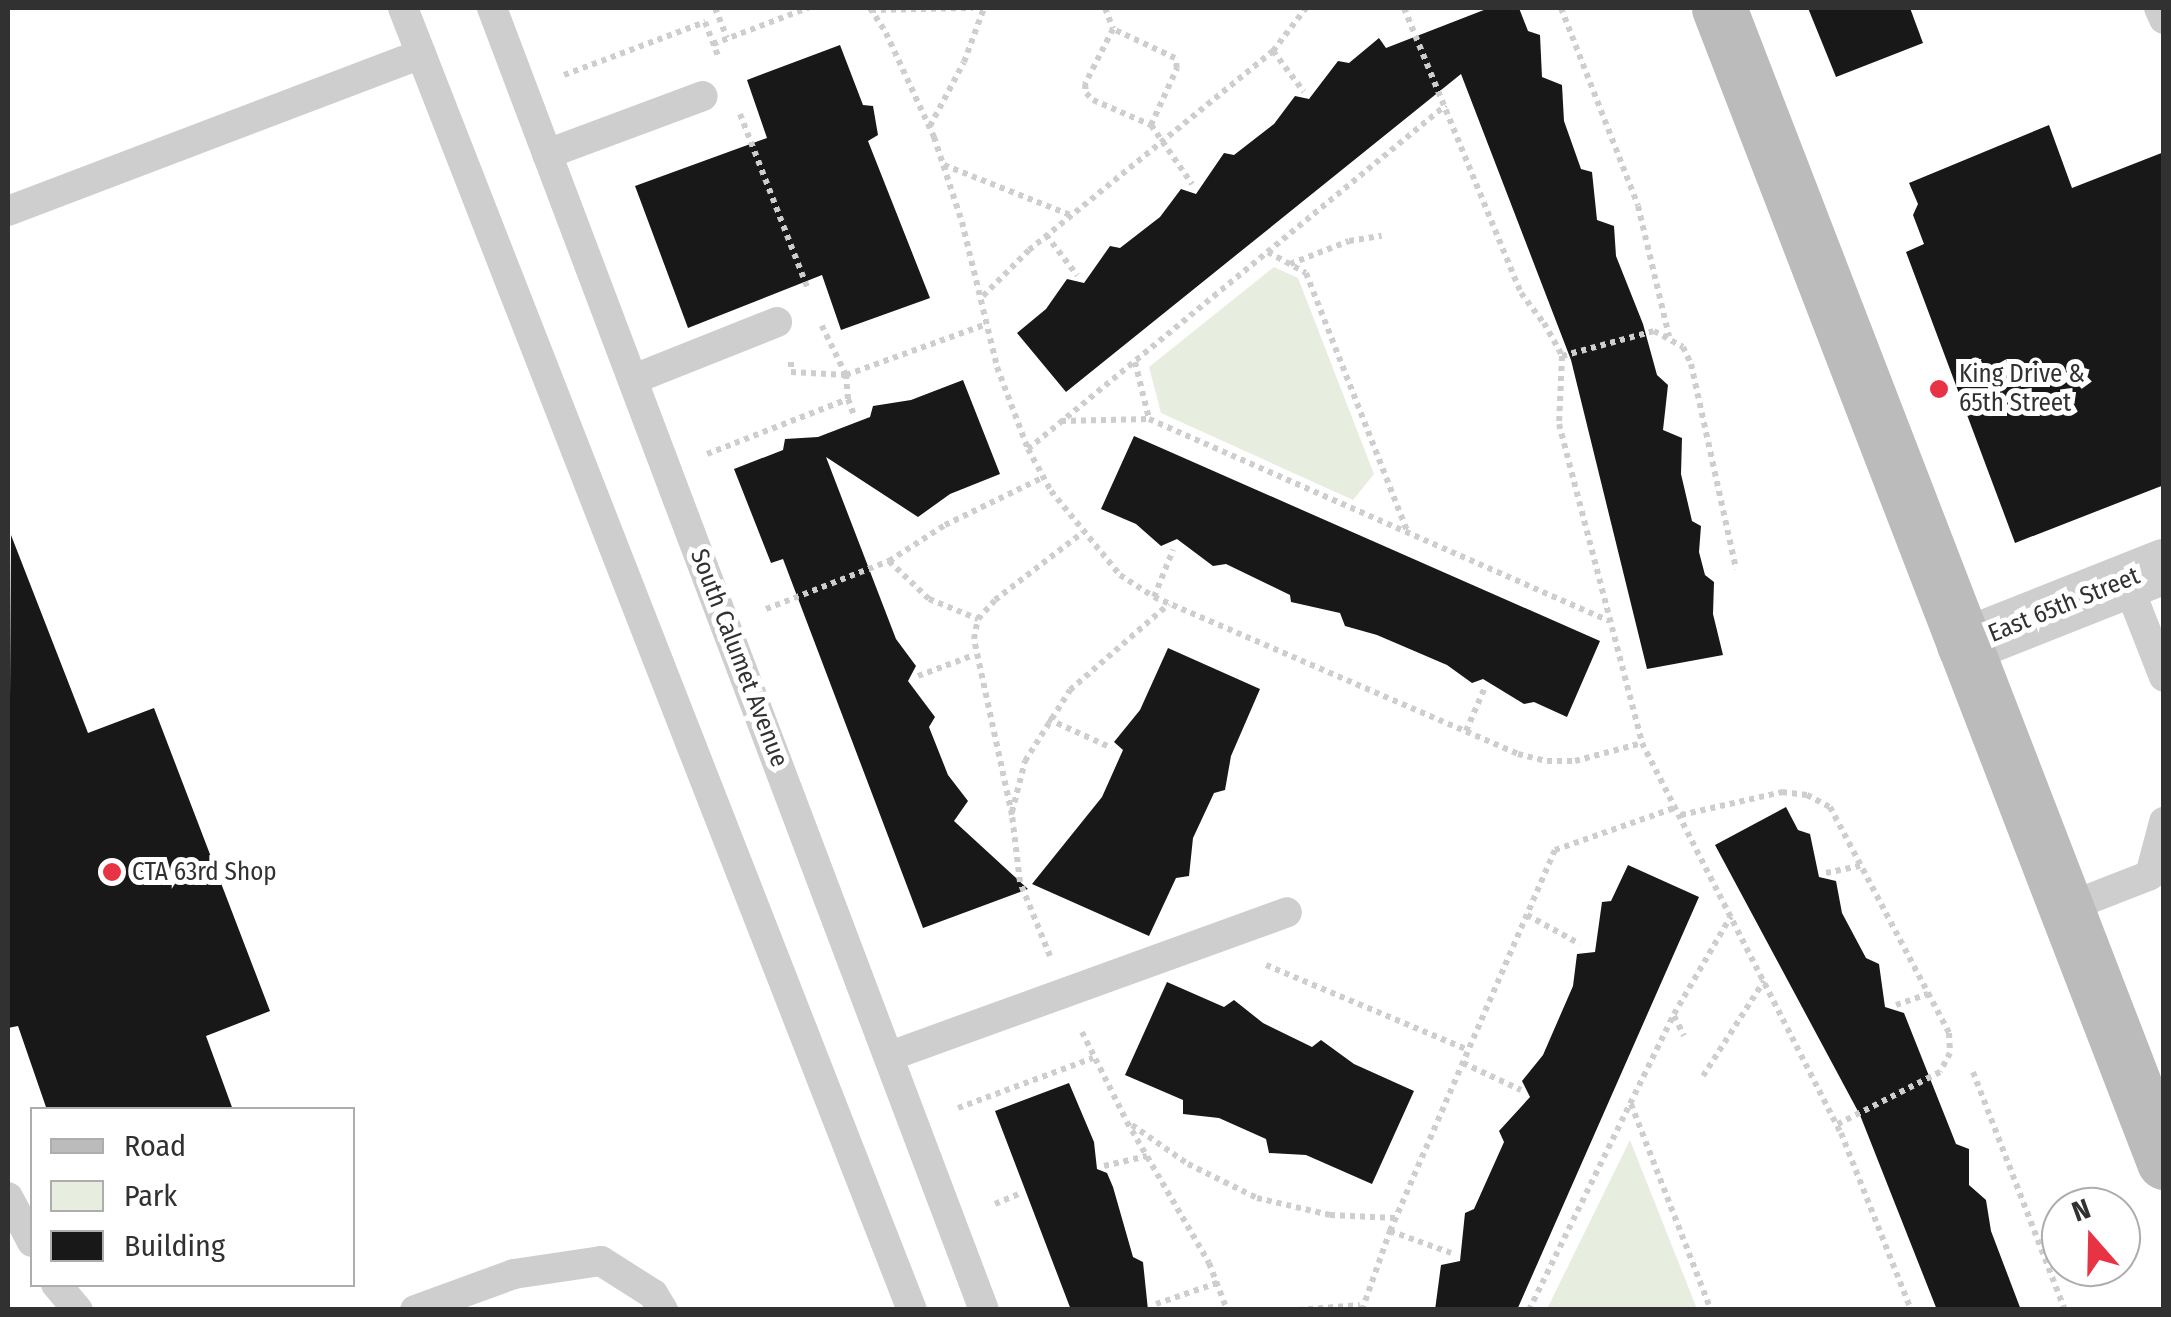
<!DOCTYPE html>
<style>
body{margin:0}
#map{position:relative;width:2171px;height:1317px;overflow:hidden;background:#fff;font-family:"Fira Sans Condensed",sans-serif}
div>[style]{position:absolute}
.green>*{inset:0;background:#e7eedf}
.building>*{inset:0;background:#181818}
.path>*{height:6px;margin-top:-3px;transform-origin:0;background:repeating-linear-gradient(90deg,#cecece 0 5px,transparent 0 10px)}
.service>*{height:30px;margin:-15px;padding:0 15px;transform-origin:15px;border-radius:15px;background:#cecece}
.minor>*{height:55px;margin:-27.5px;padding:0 27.5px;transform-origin:27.5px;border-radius:27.5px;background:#cecece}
.secondary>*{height:55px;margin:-27.5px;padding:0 27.5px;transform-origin:27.5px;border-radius:27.5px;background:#bbb}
.dots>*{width:28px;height:28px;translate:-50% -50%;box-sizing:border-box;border:5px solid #fff;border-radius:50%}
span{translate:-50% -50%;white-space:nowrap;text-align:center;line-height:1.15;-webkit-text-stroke:10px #fff;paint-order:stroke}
.poi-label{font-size:25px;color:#313131}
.left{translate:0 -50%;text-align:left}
.street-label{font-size:25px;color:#313131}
.frame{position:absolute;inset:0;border:10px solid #313131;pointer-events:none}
.legend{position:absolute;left:30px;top:1107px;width:325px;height:180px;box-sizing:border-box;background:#fff;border:2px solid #adadad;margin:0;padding:12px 18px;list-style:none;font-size:30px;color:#313131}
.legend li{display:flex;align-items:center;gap:20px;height:50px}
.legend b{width:50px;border:2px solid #adadad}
.north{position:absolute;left:2041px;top:1187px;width:100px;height:100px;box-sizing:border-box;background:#fff;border:2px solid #adadad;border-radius:50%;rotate:340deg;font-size:28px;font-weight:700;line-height:40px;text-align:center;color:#313131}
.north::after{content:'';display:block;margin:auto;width:35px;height:45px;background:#e83344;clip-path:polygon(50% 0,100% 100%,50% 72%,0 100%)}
</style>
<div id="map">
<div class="green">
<div style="clip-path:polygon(1274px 267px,1298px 278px,1374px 474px,1353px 500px,1161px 413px,1149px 367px)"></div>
<div style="clip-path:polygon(1630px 1140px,1697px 1309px,1547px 1309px)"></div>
</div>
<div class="building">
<div style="clip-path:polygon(1489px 8px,1519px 8px,1528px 31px,1540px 35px,1542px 77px,1562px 85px,1564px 121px,1581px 169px,1592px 172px,1597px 220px,1614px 226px,1616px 256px,1643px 324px,1657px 375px,1668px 385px,1663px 430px,1682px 438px,1681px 474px,1692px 521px,1701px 526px,1699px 552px,1705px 575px,1714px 582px,1713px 614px,1723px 655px,1647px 669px,1571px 360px,1461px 74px,1066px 392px,1017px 333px,1046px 309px,1067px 279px,1084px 283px,1110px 246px,1120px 248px,1160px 217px,1181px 189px,1196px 194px,1224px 153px,1234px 155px,1274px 124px,1295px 96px,1309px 99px,1338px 61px,1349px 63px,1379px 38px,1386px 48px)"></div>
<div style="clip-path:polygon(1808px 8px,1910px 8px,1923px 43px,1836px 77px)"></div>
<div style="clip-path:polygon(840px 45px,863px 105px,873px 106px,878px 135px,868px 141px,930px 298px,841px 330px,822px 275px,688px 328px,635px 186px,767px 138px,747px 80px)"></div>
<div style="clip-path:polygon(2049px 125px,2072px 188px,2164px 152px,2164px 485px,2015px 543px,1906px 252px,1924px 244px,1913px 215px,1918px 204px,1909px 183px)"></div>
<div style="clip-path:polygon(963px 380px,1000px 474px,950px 494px,918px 517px,826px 457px,896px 639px,916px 666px,908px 681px,935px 717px,929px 727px,948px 775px,968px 801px,954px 821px,1028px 889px,923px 928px,783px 559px,771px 563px,734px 469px,783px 450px,785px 439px,818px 437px,870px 417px,873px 406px,911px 400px)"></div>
<div style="clip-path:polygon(1134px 436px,1600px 641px,1567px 717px,1534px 702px,1524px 704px,1483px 679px,1472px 683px,1447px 665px,1377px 635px,1345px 626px,1340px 613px,1291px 602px,1290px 595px,1226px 564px,1213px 566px,1177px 539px,1161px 546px,1136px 524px,1101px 509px)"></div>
<div style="clip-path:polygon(11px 535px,88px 733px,154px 708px,270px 1011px,206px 1036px,233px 1110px,47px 1110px,18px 1026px,8px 1028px)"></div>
<div style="clip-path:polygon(1168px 648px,1260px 689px,1231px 756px,1225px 790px,1214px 793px,1193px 838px,1189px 876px,1176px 878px,1149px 936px,1032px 884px,1102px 797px,1123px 750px,1114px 742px,1140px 710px)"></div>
<div style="clip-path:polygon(1786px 807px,1798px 830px,1810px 834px,1819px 877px,1836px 881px,1842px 913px,1866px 958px,1879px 964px,1885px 1007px,1904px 1013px,1956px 1144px,1969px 1149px,1969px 1185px,1986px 1200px,1991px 1231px,2021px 1310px,1937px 1310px,1860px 1115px,1715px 845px)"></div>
<div style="clip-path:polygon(1628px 865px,1699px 897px,1517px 1310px,1435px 1310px,1441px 1265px,1460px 1261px,1465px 1213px,1474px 1209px,1504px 1142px,1499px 1131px,1530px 1097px,1522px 1081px,1543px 1055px,1573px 986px,1577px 954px,1595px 952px,1602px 902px,1611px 901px)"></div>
<div style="clip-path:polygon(1167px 982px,1224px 1007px,1234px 1000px,1263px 1023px,1312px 1047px,1321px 1040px,1354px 1064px,1414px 1091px,1372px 1184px,1306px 1155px,1269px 1153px,1266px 1139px,1219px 1118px,1183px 1114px,1183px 1100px,1125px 1075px)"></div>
<div style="clip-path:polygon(1069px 1083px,1094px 1142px,1097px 1169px,1107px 1173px,1113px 1187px,1133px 1257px,1143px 1262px,1148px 1310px,1071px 1310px,995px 1111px)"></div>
</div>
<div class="path">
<div style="left:715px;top:8px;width:32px;rotate:68deg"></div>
<div style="left:870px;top:8px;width:30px;rotate:57deg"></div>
<div style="left:886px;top:33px;width:115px;rotate:65.2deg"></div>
<div style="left:934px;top:137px;width:89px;rotate:71.8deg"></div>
<div style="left:962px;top:222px;width:149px;rotate:76.4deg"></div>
<div style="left:997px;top:367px;width:88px;rotate:69.3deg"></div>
<div style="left:1028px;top:449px;width:48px;rotate:61.3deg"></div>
<div style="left:1051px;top:491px;width:109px;rotate:50.6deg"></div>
<div style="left:1120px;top:575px;width:40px;rotate:32.9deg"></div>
<div style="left:1154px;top:597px;width:396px;rotate:23.3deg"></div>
<div style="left:1518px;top:754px;width:30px;rotate:14deg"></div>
<div style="left:1547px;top:761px;width:28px"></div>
<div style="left:1575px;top:761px;width:69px;rotate:-15deg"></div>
<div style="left:1105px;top:8px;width:22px;rotate:69deg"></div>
<div style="left:1404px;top:8px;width:308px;rotate:67.7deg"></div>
<div style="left:1521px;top:293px;width:38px;rotate:53deg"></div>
<div style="left:1544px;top:323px;width:38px;rotate:61deg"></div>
<div style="left:1562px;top:356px;width:68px;rotate:92.5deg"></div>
<div style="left:1559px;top:424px;width:330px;rotate:75.4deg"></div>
<div style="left:1642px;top:743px;width:438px;rotate:63deg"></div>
<div style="left:1841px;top:1133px;width:190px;rotate:68.4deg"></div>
<div style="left:1561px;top:8px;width:212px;rotate:68.7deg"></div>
<div style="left:1638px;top:206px;width:134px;rotate:76.6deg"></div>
<div style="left:871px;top:10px;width:102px;rotate:-1.1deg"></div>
<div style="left:713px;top:44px;width:102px;rotate:-20.8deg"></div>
<div style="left:1273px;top:51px;width:51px;rotate:52.9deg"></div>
<div style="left:564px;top:75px;width:151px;rotate:-20.6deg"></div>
<div style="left:705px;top:22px;width:36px;rotate:69deg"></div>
<div style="left:740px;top:114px;width:188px;rotate:68.8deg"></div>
<div style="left:1151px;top:125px;width:63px;rotate:-65.5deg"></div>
<div style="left:1177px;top:68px;width:10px;rotate:-101deg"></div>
<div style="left:1175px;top:58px;width:68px;rotate:-154.9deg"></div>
<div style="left:1113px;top:29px;width:62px;rotate:117deg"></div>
<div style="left:1085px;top:84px;width:9px;rotate:84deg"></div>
<div style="left:1086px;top:93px;width:10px;rotate:45deg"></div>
<div style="left:1093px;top:100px;width:63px;rotate:23.3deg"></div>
<div style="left:1151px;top:125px;width:72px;rotate:55.2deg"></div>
<div style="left:930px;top:126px;width:72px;rotate:-62deg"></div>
<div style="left:964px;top:62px;width:58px;rotate:-69.7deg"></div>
<div style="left:944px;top:165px;width:136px;rotate:21.6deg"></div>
<div style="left:1046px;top:235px;width:51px;rotate:52.2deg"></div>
<div style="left:1268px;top:252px;width:43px;rotate:28.9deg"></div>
<div style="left:1306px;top:273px;width:277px;rotate:68.6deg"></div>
<div style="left:1290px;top:264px;width:63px;rotate:-21.3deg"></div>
<div style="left:1349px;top:241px;width:33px;rotate:-9deg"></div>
<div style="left:983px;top:296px;width:65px;rotate:-45deg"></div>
<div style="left:1029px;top:250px;width:315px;rotate:-39.2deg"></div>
<div style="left:1273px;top:51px;width:54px;rotate:-52.5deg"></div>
<div style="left:1562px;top:356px;width:95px;rotate:-15.2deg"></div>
<div style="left:1654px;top:331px;width:33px;rotate:29deg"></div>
<div style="left:1683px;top:347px;width:19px;rotate:65deg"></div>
<div style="left:1691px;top:364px;width:210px;rotate:77.6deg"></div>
<div style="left:791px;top:362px;width:10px;rotate:90deg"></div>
<div style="left:791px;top:372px;width:55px;rotate:3.1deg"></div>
<div style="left:846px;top:375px;width:150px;rotate:-19.9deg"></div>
<div style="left:1135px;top:362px;width:59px;rotate:76.2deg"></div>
<div style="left:848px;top:399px;width:20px;rotate:70deg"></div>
<div style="left:1061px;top:421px;width:88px;rotate:-1.3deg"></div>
<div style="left:1149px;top:419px;width:502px;rotate:23.71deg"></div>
<div style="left:1028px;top:449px;width:541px;rotate:-39.45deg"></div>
<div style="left:707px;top:454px;width:151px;rotate:-21.3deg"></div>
<div style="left:848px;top:399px;width:24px;rotate:-95deg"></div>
<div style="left:846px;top:375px;width:57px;rotate:-116.1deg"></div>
<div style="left:889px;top:561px;width:55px;rotate:43.5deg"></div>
<div style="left:929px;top:599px;width:53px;rotate:22.2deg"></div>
<div style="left:1154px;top:597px;width:51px;rotate:-68deg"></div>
<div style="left:766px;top:609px;width:132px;rotate:-21.3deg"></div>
<div style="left:889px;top:561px;width:67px;rotate:-32.7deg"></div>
<div style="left:945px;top:525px;width:108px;rotate:-25.9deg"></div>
<div style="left:918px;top:676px;width:60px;rotate:-20.6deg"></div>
<div style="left:1048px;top:719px;width:70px;rotate:24.4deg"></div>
<div style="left:1466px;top:731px;width:48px;rotate:-66.6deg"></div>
<div style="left:1012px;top:812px;width:53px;rotate:-75.7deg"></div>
<div style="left:1025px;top:761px;width:84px;rotate:-57.6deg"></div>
<div style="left:1070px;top:690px;width:131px;rotate:-41deg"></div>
<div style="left:1681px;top:815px;width:104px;rotate:-12.8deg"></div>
<div style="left:1782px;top:792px;width:25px;rotate:7deg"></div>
<div style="left:1807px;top:795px;width:26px;rotate:28deg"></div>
<div style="left:1830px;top:807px;width:255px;rotate:62.2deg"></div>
<div style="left:1949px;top:1033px;width:20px;rotate:87deg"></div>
<div style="left:1950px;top:1053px;width:21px;rotate:118deg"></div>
<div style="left:1940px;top:1072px;width:117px;rotate:153deg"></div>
<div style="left:1826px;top:873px;width:35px;rotate:-12deg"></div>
<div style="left:1527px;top:915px;width:60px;rotate:28.7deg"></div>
<div style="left:1050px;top:956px;width:80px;rotate:-112.1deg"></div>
<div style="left:1020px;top:882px;width:67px;rotate:-96.8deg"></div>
<div style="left:1012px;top:815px;width:180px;rotate:-102.2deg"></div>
<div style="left:974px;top:639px;width:20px;rotate:-79deg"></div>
<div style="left:978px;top:619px;width:25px;rotate:-48deg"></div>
<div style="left:995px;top:600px;width:110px;rotate:-37.6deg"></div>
<div style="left:1266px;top:965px;width:219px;rotate:22.8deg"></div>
<div style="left:1896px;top:1005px;width:34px;rotate:-19deg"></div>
<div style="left:1674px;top:1016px;width:22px;rotate:63deg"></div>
<div style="left:1082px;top:1032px;width:101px;rotate:63.4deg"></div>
<div style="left:1127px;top:1122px;width:163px;rotate:59.8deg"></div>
<div style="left:1209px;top:1263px;width:50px;rotate:69deg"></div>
<div style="left:1463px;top:1063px;width:64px;rotate:25deg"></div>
<div style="left:1973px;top:1072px;width:255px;rotate:68.9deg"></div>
<div style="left:1703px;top:1076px;width:113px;rotate:-57.3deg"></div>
<div style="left:1631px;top:1104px;width:221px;rotate:68.8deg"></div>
<div style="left:958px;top:1108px;width:144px;rotate:-20.3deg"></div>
<div style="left:1132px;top:1125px;width:68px;rotate:34.9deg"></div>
<div style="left:1188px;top:1164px;width:77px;rotate:26.2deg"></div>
<div style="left:1257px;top:1198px;width:75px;rotate:13.1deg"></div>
<div style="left:1330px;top:1215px;width:65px;rotate:2.6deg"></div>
<div style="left:1104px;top:1166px;width:44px;rotate:-13.1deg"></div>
<div style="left:995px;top:1204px;width:28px;rotate:-23deg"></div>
<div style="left:1390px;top:1231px;width:65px;rotate:19.8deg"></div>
<div style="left:1156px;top:1304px;width:65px;rotate:-19deg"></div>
<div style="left:1298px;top:1310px;width:62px;rotate:-4.6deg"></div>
<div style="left:1362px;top:1310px;width:84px;rotate:-70.5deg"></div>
<div style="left:1390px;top:1231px;width:415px;rotate:-66.6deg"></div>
<div style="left:1555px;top:850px;width:129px;rotate:-19.4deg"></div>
<div style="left:1529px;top:1310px;width:330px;rotate:-63.9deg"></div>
<div style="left:1674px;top:1014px;width:113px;rotate:-59.8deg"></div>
</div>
<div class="service">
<div style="left:403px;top:8px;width:1398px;rotate:68.65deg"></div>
<div style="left:492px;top:8px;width:1392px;rotate:69.3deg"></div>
<div style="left:2159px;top:8px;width:12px;rotate:66deg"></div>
<div style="left:547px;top:154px;width:166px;rotate:-20.4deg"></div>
<div style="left:8px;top:211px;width:442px;rotate:-20.8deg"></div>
<div style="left:634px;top:379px;width:154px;rotate:-21.7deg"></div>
<div style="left:2126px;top:580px;width:104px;rotate:68.6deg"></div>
<div style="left:2066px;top:908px;width:90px;rotate:-21.4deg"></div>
<div style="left:2150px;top:875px;width:55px;rotate:-75.2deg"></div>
<div style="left:890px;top:1056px;width:422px;rotate:-19.9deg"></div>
<div style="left:8px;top:1197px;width:51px;rotate:61.9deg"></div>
<div style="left:56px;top:1284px;width:34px;rotate:50deg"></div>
<div style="left:415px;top:1310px;width:105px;rotate:-20deg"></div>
<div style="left:514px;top:1274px;width:88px;rotate:-8.5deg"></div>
<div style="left:601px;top:1261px;width:62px;rotate:32.4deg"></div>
<div style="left:653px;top:1294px;width:19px;rotate:58deg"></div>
</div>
<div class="minor">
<div style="left:1964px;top:645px;width:215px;rotate:-21.6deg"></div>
</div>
<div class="secondary">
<div style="left:1719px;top:8px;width:1237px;rotate:68.91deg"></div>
</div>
<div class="dots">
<div style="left:1939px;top:389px;background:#e83344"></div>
<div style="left:112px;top:872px;background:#e83344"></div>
</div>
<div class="poi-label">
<span class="left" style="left:1959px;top:389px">King Drive &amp;<br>65th Street</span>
<span class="left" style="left:132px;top:872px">CTA 63rd Shop</span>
</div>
<div class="street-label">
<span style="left:2064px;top:605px;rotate:-22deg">East 65th Street</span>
<span style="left:739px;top:658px;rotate:69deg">South Calumet Avenue</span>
</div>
<div class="frame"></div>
<ul class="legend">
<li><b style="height:12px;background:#bbb"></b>Road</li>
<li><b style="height:28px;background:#e7eedf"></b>Park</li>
<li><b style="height:28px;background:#181818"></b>Building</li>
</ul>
<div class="north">N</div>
</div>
